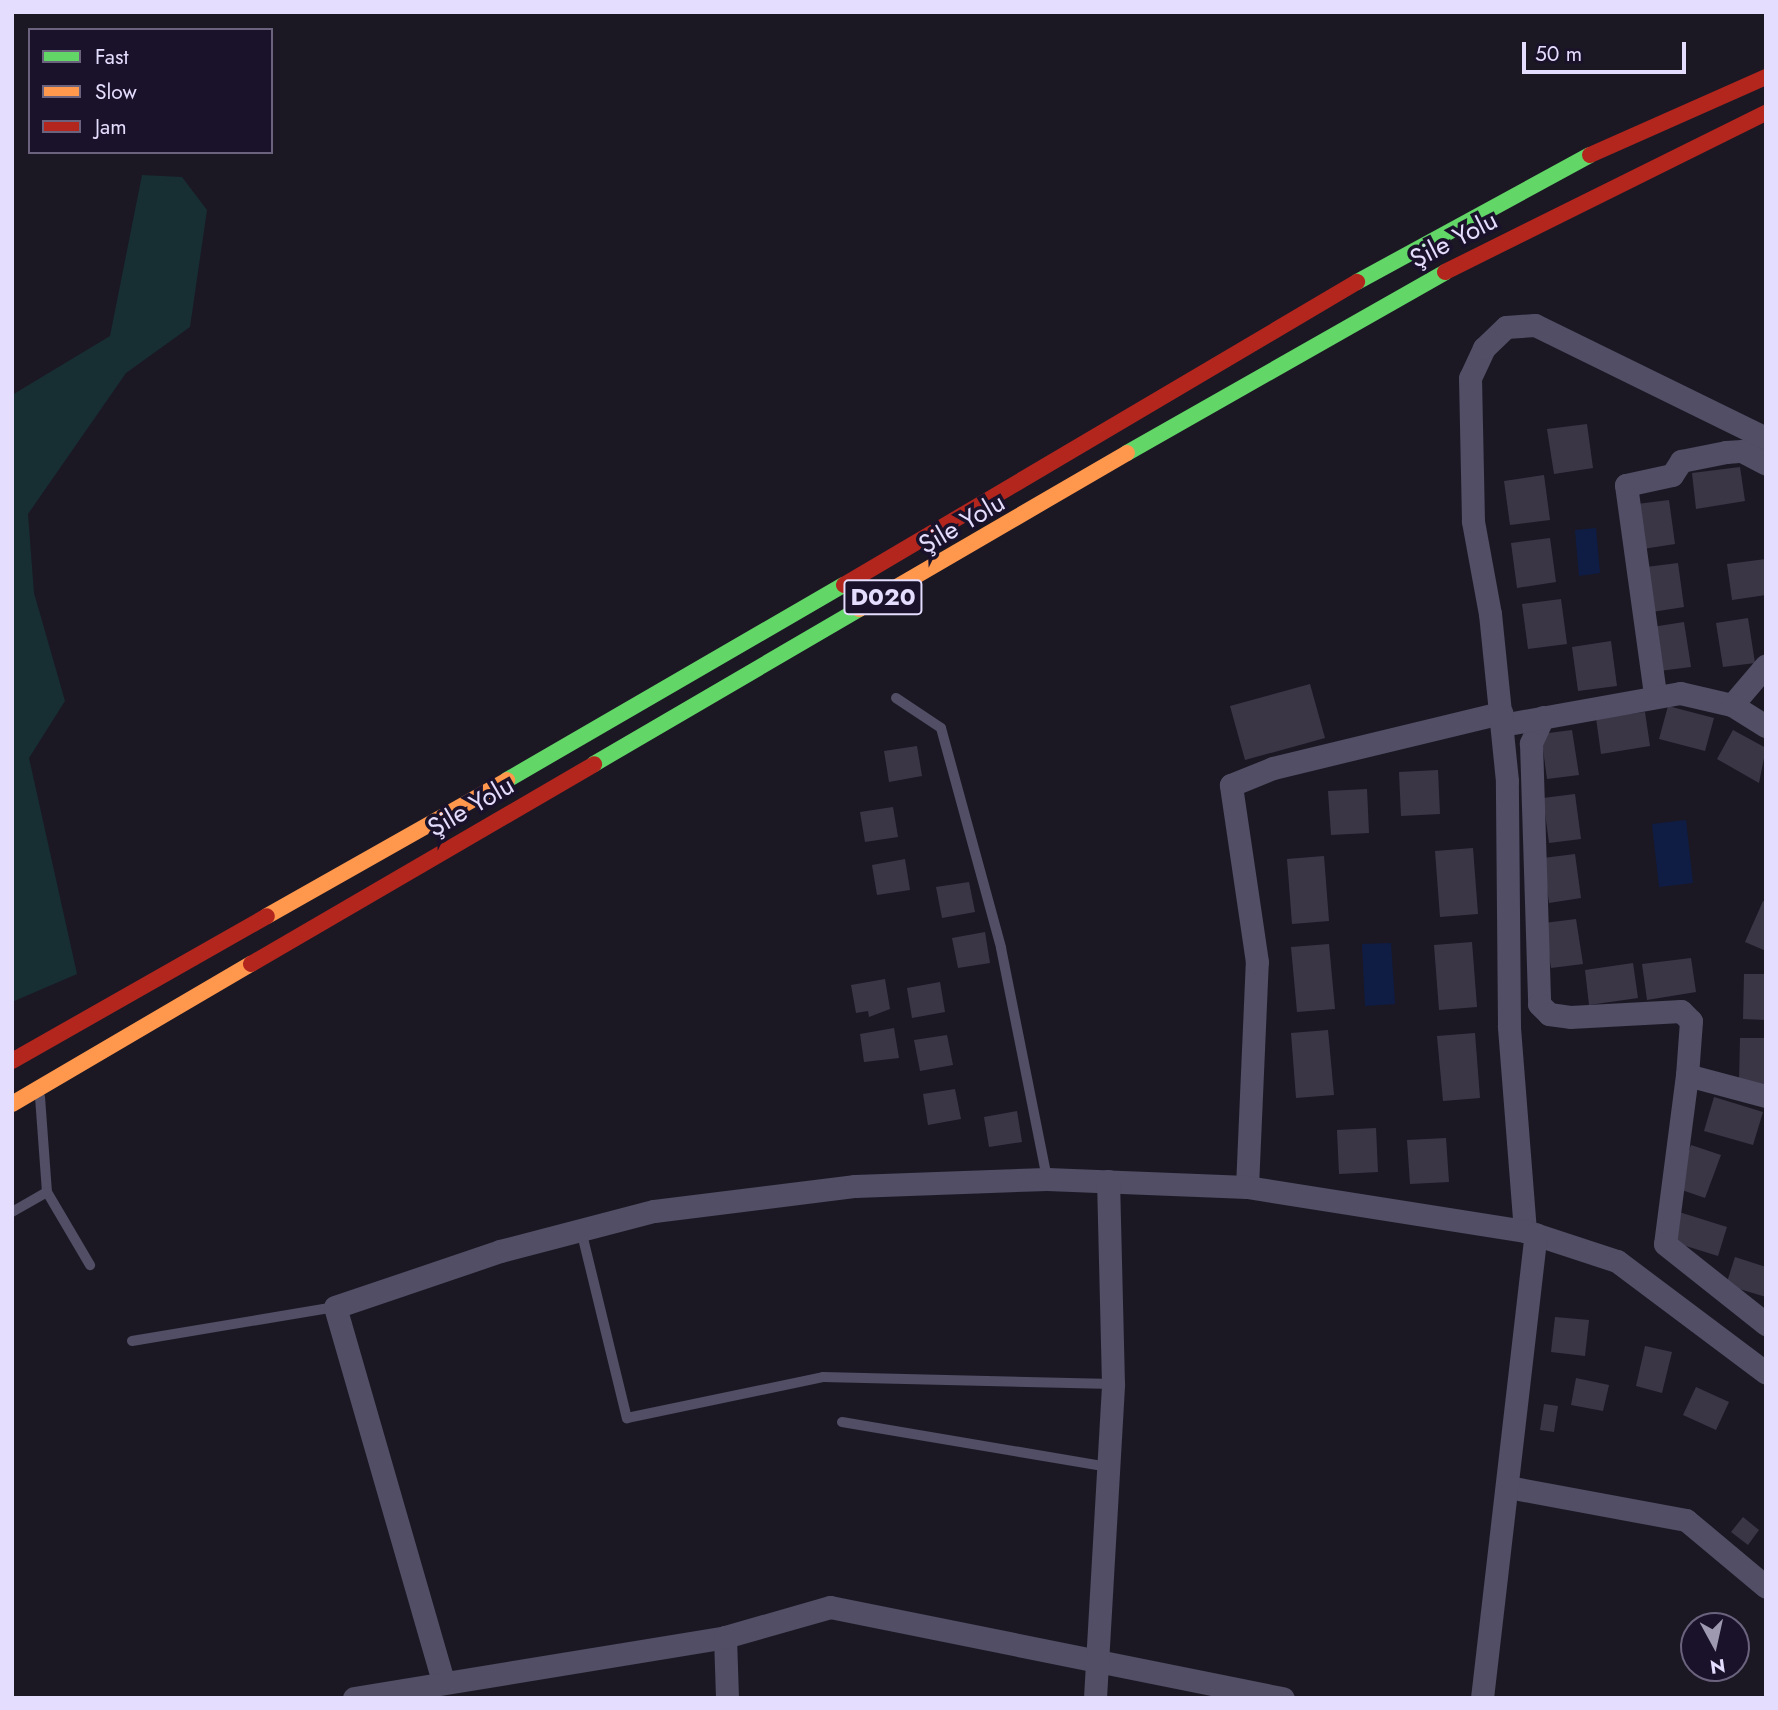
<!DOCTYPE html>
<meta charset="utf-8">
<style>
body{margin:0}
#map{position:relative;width:1778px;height:1710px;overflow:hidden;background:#1b1824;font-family:Jost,sans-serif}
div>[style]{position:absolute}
.green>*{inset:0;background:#172e32}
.water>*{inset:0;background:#0f1d45}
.building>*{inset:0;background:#3b3646}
.lane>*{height:10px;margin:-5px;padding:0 5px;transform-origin:5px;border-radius:5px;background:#514e65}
.street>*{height:23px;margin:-11.5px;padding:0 11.5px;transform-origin:11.5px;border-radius:11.5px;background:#514e65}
.fast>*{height:16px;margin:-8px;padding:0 8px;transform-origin:8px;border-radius:8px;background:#63d668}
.slow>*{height:16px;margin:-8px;padding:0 8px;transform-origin:8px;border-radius:8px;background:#ff974d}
.jam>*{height:16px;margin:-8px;padding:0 8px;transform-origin:8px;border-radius:8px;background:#b3261e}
span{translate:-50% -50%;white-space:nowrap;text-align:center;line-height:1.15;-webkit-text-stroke:7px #19122a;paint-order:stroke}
.shield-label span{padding:2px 5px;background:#19122a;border:2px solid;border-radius:5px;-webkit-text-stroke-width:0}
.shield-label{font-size:24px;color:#e5ddfd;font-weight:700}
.street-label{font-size:26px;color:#e5ddfd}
.frame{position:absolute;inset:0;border:14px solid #e5ddfd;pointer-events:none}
.legend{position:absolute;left:28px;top:28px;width:245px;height:126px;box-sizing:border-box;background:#19122a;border:2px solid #6b637e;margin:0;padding:9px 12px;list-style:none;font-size:21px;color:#e5ddfd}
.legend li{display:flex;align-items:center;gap:14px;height:35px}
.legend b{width:35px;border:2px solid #6b637e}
.north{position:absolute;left:1680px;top:1612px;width:70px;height:70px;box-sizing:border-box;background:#19122a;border:2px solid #6b637e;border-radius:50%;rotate:172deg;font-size:19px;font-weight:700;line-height:28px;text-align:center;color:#e5ddfd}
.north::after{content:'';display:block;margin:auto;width:24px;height:32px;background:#9e98b1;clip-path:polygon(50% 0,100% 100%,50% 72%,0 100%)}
.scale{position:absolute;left:1522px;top:42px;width:164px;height:32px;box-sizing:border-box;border:4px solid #e5ddfd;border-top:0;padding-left:9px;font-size:21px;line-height:24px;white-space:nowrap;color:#e5ddfd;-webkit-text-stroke:5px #19122a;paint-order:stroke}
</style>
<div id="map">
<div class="green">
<div style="clip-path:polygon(142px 175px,182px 177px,207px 210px,190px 327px,126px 373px,28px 514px,34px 593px,65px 701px,29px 758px,77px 974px,12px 1002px,12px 395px,110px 336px)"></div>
</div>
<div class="water">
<div style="clip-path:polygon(1596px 528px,1600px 573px,1579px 576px,1575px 530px)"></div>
<div style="clip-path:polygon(1686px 820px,1693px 883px,1659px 887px,1652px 824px)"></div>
<div style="clip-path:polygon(1391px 943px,1395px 1004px,1365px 1006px,1362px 944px)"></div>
</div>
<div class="building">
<div style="clip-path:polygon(1587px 424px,1593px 468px,1554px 474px,1547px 429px)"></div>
<div style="clip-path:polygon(1740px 467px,1745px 501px,1696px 509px,1692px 473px)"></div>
<div style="clip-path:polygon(1544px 475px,1550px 520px,1510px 525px,1504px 481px)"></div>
<div style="clip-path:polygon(1669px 500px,1675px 544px,1643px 549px,1637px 504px)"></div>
<div style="clip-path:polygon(1550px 538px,1556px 582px,1517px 588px,1511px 543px)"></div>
<div style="clip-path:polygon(1766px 559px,1766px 595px,1732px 600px,1727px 564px)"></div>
<div style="clip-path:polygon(1678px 563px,1684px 607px,1652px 612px,1646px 567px)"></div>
<div style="clip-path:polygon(1561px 599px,1567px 644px,1528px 649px,1522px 604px)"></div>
<div style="clip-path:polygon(1748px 618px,1755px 663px,1723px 667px,1716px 623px)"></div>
<div style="clip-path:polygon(1684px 622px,1691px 667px,1659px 671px,1652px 627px)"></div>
<div style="clip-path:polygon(1611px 641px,1617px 686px,1578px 691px,1572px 647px)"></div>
<div style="clip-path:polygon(1310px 684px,1325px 738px,1245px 760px,1230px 706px)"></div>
<div style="clip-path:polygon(1668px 706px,1714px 718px,1705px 751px,1659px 739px)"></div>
<div style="clip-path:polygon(1645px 712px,1650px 746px,1601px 754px,1596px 718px)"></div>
<div style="clip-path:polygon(1572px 730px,1579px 775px,1547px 779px,1541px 734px)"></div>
<div style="clip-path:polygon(1733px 730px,1766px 748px,1759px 783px,1717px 759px)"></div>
<div style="clip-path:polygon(917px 746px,922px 776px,889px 782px,884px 751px)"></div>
<div style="clip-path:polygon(1438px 770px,1440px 814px,1401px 816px,1399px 772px)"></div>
<div style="clip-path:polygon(1367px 789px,1369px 833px,1331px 835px,1328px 791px)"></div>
<div style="clip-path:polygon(1575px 794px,1581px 839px,1549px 843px,1543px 798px)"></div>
<div style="clip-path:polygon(893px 807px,898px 837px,865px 842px,860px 812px)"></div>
<div style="clip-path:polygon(1473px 848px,1478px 914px,1440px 917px,1435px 851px)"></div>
<div style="clip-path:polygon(1575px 854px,1581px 898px,1549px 903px,1543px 858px)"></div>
<div style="clip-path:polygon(1324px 856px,1329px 921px,1292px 924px,1287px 859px)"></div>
<div style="clip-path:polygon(905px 859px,910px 890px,877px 895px,872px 865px)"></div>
<div style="clip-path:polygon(969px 882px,975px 912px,942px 918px,936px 887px)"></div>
<div style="clip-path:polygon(1763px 901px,1766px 902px,1766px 951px,1745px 942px)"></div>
<div style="clip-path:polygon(1576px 919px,1583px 964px,1551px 968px,1544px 923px)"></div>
<div style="clip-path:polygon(985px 932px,990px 963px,958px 968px,952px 938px)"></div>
<div style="clip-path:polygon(1472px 942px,1477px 1007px,1439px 1010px,1434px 945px)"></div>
<div style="clip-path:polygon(1329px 944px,1335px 1009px,1297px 1012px,1291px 947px)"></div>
<div style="clip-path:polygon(1691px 958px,1696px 992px,1647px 1000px,1642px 964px)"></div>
<div style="clip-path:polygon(1633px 963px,1638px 998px,1589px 1005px,1585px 970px)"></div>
<div style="clip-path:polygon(1744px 974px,1766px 974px,1766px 1020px,1743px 1019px)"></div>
<div style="clip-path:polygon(885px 979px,890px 1009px,869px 1017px,868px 1011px,856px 1013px,851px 985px)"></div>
<div style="clip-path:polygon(940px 982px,945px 1012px,912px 1018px,907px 988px)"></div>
<div style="clip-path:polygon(894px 1028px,899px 1058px,864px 1062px,860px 1034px)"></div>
<div style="clip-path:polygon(1328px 1030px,1334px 1095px,1296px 1098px,1291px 1033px)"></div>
<div style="clip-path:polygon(1475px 1033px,1480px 1098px,1443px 1101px,1437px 1036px)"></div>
<div style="clip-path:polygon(947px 1035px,953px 1065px,920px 1071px,914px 1040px)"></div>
<div style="clip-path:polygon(1740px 1038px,1766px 1038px,1766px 1084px,1739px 1083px)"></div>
<div style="clip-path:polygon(955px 1089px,961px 1119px,928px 1125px,923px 1094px)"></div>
<div style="clip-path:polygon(1714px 1097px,1763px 1112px,1753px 1145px,1704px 1131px)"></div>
<div style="clip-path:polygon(1017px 1111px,1022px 1142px,989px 1147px,984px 1117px)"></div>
<div style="clip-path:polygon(1376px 1128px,1378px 1172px,1339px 1174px,1337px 1130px)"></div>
<div style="clip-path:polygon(1446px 1138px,1449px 1182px,1410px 1184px,1407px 1140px)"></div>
<div style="clip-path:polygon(1691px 1145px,1721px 1155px,1705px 1198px,1676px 1188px)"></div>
<div style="clip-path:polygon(1679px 1212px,1727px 1227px,1718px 1256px,1670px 1241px)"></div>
<div style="clip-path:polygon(1735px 1257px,1766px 1267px,1766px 1297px,1726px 1285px)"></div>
<div style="clip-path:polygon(1555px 1317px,1589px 1320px,1585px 1356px,1551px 1352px)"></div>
<div style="clip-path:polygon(1645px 1346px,1672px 1352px,1662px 1393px,1636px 1386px)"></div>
<div style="clip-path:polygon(1576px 1378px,1609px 1385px,1603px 1411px,1571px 1405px)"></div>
<div style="clip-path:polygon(1696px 1387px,1729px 1402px,1716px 1430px,1683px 1415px)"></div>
<div style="clip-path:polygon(1544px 1404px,1558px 1406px,1554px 1432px,1540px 1430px)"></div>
<div style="clip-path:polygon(1743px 1517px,1759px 1530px,1748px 1545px,1731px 1532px)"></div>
</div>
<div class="lane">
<div style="left:896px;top:698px;width:54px;rotate:33.7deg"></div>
<div style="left:941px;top:728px;width:228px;rotate:74.7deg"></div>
<div style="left:1001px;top:948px;width:236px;rotate:78.7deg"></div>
<div style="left:40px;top:1097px;width:95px;rotate:85.8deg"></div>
<div style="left:47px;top:1192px;width:85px;rotate:59.5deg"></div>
<div style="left:12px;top:1212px;width:40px;rotate:-29.7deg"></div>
<div style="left:581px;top:1230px;width:194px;rotate:76.3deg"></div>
<div style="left:627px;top:1418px;width:200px;rotate:-11.8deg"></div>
<div style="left:823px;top:1377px;width:290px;rotate:1.4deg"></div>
<div style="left:132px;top:1341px;width:206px;rotate:-9.5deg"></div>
<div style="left:842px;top:1422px;width:271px;rotate:9.6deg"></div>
</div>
<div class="street">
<div style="left:1655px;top:694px;width:211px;rotate:-97.9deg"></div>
<div style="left:1626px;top:485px;width:47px;rotate:-12.3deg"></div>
<div style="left:1672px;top:475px;width:17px;rotate:-57deg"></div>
<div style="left:1681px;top:461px;width:46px;rotate:-11.3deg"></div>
<div style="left:1726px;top:452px;width:16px;rotate:-4deg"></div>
<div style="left:1742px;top:451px;width:27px;rotate:28deg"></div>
<div style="left:1732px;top:705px;width:52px;rotate:-49.6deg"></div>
<div style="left:1543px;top:717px;width:29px;rotate:115deg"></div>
<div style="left:1531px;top:743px;width:261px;rotate:88.2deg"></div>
<div style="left:1539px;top:1004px;width:14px;rotate:45deg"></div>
<div style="left:1549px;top:1014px;width:21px;rotate:8deg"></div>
<div style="left:1570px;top:1017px;width:111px;rotate:-3.1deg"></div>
<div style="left:1681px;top:1011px;width:14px;rotate:45deg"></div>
<div style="left:1691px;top:1021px;width:54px;rotate:94.2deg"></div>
<div style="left:1687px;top:1075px;width:82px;rotate:14.9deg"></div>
<div style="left:1502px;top:725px;width:181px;rotate:-10.2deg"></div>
<div style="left:1680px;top:693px;width:53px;rotate:13deg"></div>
<div style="left:1732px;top:705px;width:40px;rotate:32deg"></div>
<div style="left:1687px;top:1075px;width:170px;rotate:97.4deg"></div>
<div style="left:1665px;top:1244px;width:129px;rotate:38.4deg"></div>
<div style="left:1247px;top:1187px;width:225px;rotate:-87.5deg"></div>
<div style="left:1257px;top:962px;width:179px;rotate:-98.4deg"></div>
<div style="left:1231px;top:785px;width:45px;rotate:-22deg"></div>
<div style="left:1273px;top:768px;width:235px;rotate:-13.6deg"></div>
<div style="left:1525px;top:1231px;width:206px;rotate:-94.5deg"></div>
<div style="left:1509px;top:1026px;width:245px;rotate:-90.5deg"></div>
<div style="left:1507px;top:781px;width:168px;rotate:-95.8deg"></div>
<div style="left:1490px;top:614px;width:95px;rotate:-100.4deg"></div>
<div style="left:1473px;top:521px;width:143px;rotate:-91.2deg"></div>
<div style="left:1470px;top:378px;width:33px;rotate:-65deg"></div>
<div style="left:1484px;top:348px;width:30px;rotate:-44deg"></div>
<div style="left:1506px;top:327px;width:29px;rotate:-4deg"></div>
<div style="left:1535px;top:325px;width:257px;rotate:26.1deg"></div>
<div style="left:1508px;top:1487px;width:181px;rotate:10.5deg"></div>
<div style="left:1686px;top:1520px;width:104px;rotate:39.9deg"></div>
<div style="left:725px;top:1637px;width:61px;rotate:88.1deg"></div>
<div style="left:443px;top:1681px;width:389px;rotate:-106.1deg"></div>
<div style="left:335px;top:1307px;width:174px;rotate:-18.7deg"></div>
<div style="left:500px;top:1251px;width:159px;rotate:-14.6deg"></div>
<div style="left:654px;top:1211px;width:203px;rotate:-7.1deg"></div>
<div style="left:855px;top:1186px;width:192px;rotate:-2.1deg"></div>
<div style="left:1047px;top:1179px;width:200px;rotate:2.3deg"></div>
<div style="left:1247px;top:1187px;width:281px;rotate:9deg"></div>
<div style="left:1525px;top:1231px;width:97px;rotate:18.1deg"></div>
<div style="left:1617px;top:1261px;width:186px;rotate:36.9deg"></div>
<div style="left:354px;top:1698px;width:376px;rotate:-9.3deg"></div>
<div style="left:725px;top:1637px;width:109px;rotate:-15.9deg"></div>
<div style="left:830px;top:1607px;width:462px;rotate:11.4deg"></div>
<div style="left:1095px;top:1698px;width:315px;rotate:-86.7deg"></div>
<div style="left:1113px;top:1384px;width:203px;rotate:-91.4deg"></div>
<div style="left:1482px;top:1698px;width:467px;rotate:-83.4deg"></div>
</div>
<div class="fast">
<div style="left:1357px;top:282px;width:265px;rotate:-28.6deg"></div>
<div style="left:1127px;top:453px;width:366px;rotate:-29.6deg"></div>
<div style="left:594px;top:764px;width:307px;rotate:-30.3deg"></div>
<div style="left:507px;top:780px;width:389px;rotate:-30.1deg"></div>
</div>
<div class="slow">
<div style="left:859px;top:609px;width:310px;rotate:-30.2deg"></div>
<div style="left:267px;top:916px;width:276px;rotate:-29.5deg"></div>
<div style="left:12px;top:1104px;width:277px;rotate:-30.4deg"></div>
</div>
<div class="jam">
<div style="left:1590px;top:155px;width:193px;rotate:-23.9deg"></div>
<div style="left:1445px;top:272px;width:358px;rotate:-26.4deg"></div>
<div style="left:844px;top:585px;width:596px;rotate:-30.57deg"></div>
<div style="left:251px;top:964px;width:397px;rotate:-30.2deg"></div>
<div style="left:12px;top:1061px;width:293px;rotate:-29.6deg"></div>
</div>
<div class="shield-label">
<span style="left:883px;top:597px">D020</span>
</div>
<div class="street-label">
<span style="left:1454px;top:240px;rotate:-27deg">Şile Yolu</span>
<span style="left:962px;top:524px;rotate:-30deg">Şile Yolu</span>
<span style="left:471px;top:807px;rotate:-30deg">Şile Yolu</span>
</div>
<div class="frame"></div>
<ul class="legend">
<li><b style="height:9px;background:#63d668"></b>Fast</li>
<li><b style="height:9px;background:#ff974d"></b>Slow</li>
<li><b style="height:9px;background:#b3261e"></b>Jam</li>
</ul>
<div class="north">N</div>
<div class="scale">50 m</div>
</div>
